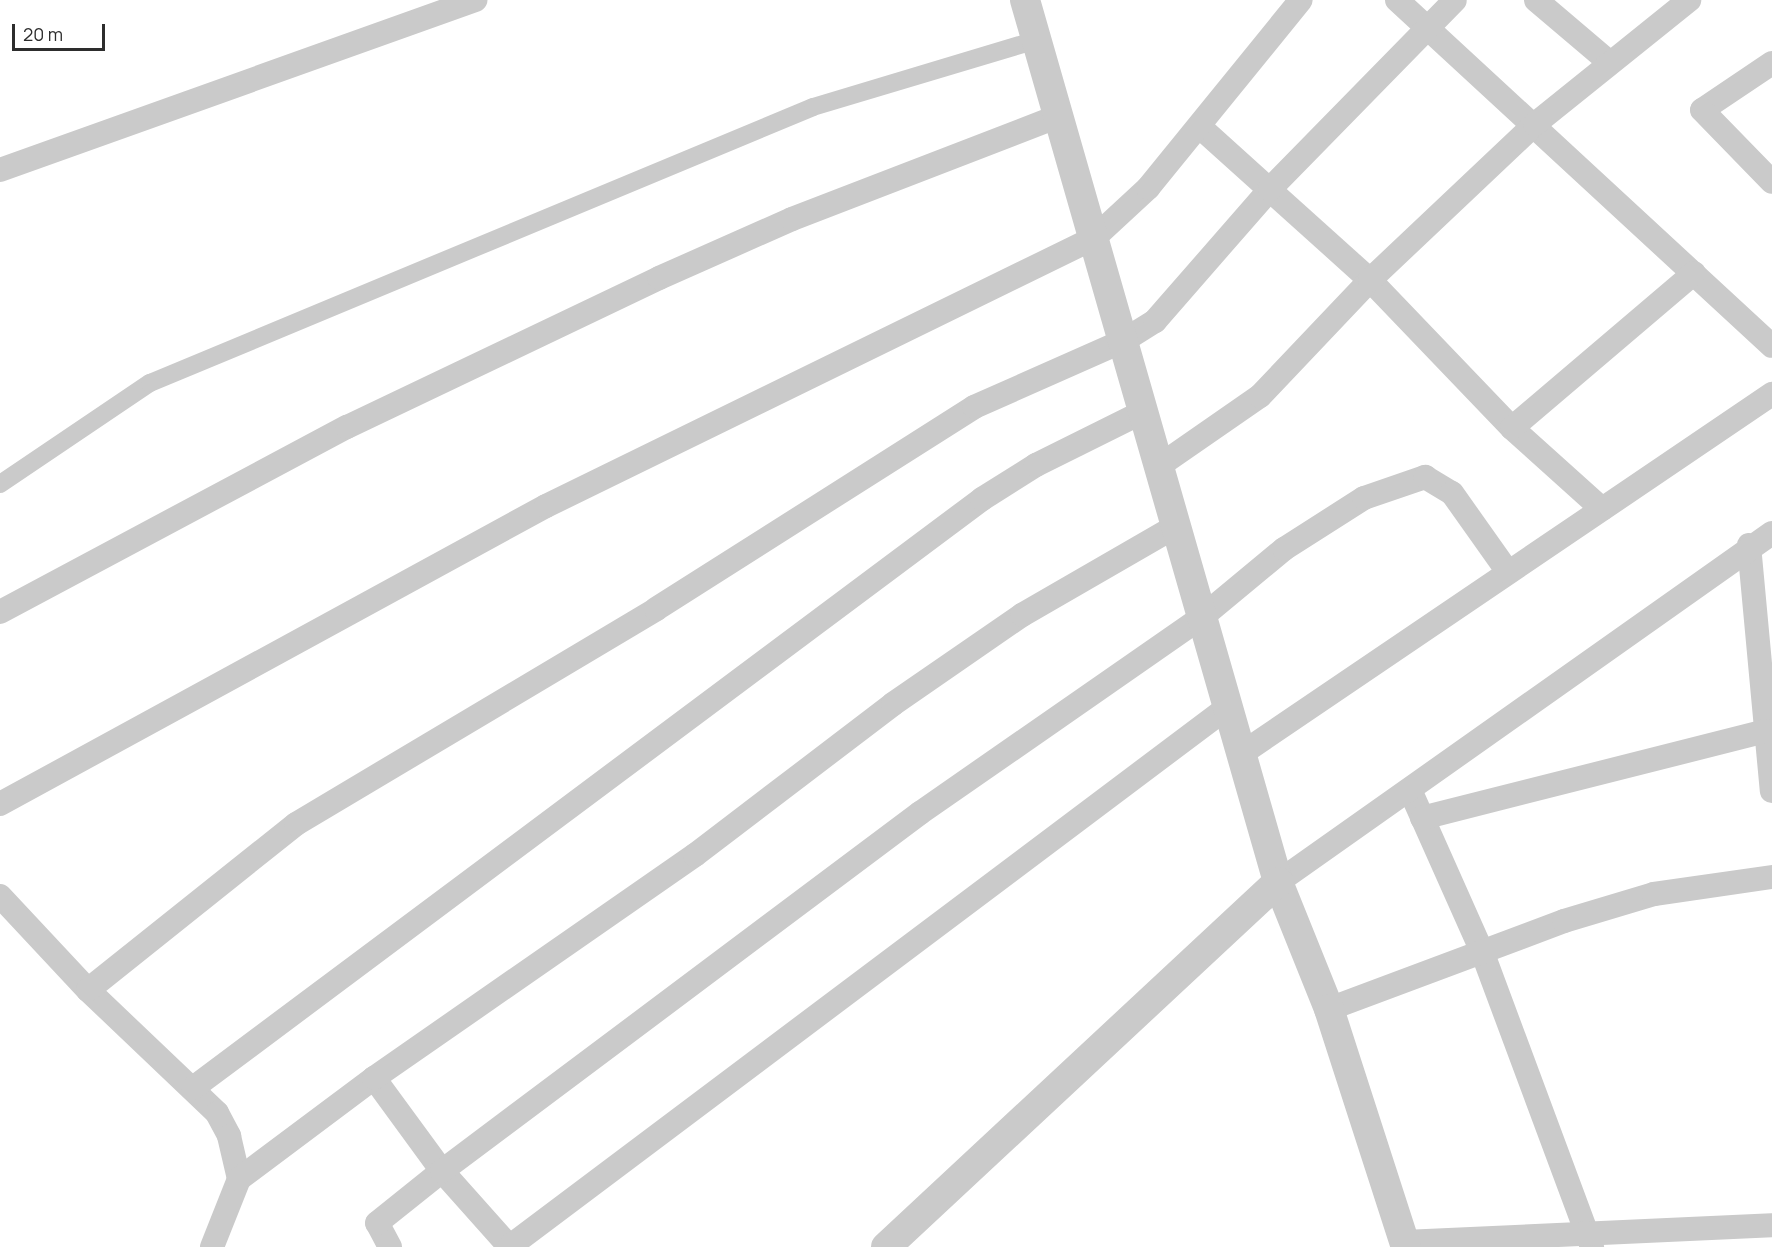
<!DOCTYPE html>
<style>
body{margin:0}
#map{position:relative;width:1772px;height:1247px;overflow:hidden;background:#fff;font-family:Manrope,sans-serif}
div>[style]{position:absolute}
.pedestrian>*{height:18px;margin:-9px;padding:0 9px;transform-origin:9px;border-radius:9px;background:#cacaca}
.minor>*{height:24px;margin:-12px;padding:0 12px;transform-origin:12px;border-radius:12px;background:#cacaca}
.tertiary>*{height:30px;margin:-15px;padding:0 15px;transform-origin:15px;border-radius:15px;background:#cacaca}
span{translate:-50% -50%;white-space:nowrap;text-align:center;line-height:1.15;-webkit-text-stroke:6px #fff;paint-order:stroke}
.scale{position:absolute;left:12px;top:24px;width:93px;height:27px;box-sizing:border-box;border:3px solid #2d2d2d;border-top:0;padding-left:8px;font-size:18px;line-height:21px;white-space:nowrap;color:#2d2d2d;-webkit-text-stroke:4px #fff;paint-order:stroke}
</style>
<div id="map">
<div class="pedestrian">
<div style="left:0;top:484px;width:181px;rotate:-34deg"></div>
<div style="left:150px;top:383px;width:718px;rotate:-22.6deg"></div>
<div style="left:813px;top:107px;width:234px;rotate:-16.7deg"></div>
</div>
<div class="minor">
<div style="left:1397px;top:0;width:510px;rotate:42.7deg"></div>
<div style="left:1536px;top:0;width:94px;rotate:40.3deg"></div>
<div style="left:1772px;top:63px;width:84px;rotate:146.1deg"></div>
<div style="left:1702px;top:110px;width:100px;rotate:45.8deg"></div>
<div style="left:1200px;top:127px;width:229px;rotate:42deg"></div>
<div style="left:1370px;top:280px;width:205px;rotate:46.2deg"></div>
<div style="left:1512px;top:428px;width:121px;rotate:42deg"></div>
<div style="left:0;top:170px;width:505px;rotate:-19.69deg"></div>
<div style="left:1512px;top:428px;width:239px;rotate:-40.4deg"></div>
<div style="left:1159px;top:466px;width:123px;rotate:-34.7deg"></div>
<div style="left:1260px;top:396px;width:160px;rotate:-46.5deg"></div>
<div style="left:1370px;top:280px;width:227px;rotate:-43.4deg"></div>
<div style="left:1535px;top:124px;width:198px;rotate:-38.8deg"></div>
<div style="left:1749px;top:545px;width:247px;rotate:84.7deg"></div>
<div style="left:0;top:612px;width:393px;rotate:-28.1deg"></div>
<div style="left:347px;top:427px;width:346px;rotate:-25.5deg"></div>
<div style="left:659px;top:278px;width:145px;rotate:-23.9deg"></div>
<div style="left:792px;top:219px;width:286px;rotate:-21.1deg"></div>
<div style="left:1241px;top:754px;width:642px;rotate:-34.14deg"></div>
<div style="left:1410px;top:790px;width:180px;rotate:66deg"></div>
<div style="left:1483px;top:954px;width:313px;rotate:69.6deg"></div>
<div style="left:0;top:804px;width:622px;rotate:-28.63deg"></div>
<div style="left:546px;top:506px;width:610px;rotate:-26.06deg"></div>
<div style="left:1094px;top:238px;width:74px;rotate:-42.8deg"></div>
<div style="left:1148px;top:188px;width:242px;rotate:-50.9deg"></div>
<div style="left:1422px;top:818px;width:355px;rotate:-14.2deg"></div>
<div style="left:1278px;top:882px;width:605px;rotate:-35.24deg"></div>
<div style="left:0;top:896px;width:129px;rotate:46.9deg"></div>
<div style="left:88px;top:990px;width:178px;rotate:43.6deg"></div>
<div style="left:217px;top:1113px;width:26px;rotate:62deg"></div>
<div style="left:229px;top:1136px;width:44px;rotate:76.9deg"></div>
<div style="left:239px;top:1179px;width:73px;rotate:111.7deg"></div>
<div style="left:88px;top:990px;width:266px;rotate:-38.6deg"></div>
<div style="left:296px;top:824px;width:419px;rotate:-30.8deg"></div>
<div style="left:656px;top:609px;width:377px;rotate:-32.4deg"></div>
<div style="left:974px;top:407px;width:163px;rotate:-23.9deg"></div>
<div style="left:1123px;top:341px;width:38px;rotate:-32deg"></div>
<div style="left:1155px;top:321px;width:175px;rotate:-48.9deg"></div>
<div style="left:1270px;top:189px;width:264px;rotate:-45.6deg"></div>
<div style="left:1329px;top:1009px;width:251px;rotate:-20.5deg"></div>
<div style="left:1564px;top:921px;width:94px;rotate:-16.7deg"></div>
<div style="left:1654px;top:894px;width:119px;rotate:-8.2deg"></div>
<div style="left:374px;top:1078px;width:115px;rotate:53.8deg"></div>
<div style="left:442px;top:1171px;width:99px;rotate:48.3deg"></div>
<div style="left:193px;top:1088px;width:985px;rotate:-36.74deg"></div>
<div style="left:982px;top:499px;width:64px;rotate:-32.2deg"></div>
<div style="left:1036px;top:465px;width:119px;rotate:-26.4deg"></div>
<div style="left:239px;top:1179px;width:169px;rotate:-36.8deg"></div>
<div style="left:374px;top:1078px;width:391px;rotate:-34.8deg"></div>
<div style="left:695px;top:855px;width:249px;rotate:-37.3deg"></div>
<div style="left:893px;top:704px;width:157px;rotate:-34.6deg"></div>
<div style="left:1022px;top:615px;width:178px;rotate:-30deg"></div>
<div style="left:1404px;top:1242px;width:368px;rotate:-2.6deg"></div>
<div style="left:390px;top:1247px;width:27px;rotate:-118deg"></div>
<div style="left:377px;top:1223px;width:83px;rotate:-38.7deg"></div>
<div style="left:442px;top:1171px;width:597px;rotate:-36.83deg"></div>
<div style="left:920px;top:813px;width:343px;rotate:-34.8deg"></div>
<div style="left:1202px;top:617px;width:107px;rotate:-39.7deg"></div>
<div style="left:1284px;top:549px;width:95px;rotate:-32.5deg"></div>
<div style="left:1364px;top:498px;width:65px;rotate:-19deg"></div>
<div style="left:1425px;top:477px;width:31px;rotate:31deg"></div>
<div style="left:1452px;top:493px;width:97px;rotate:54.7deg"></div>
<div style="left:509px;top:1247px;width:899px;rotate:-36.91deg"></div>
</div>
<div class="tertiary">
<div style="left:1025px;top:0;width:918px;rotate:73.99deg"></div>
<div style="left:1278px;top:882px;width:137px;rotate:68.1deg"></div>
<div style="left:1329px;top:1009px;width:250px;rotate:72.1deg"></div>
<div style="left:886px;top:1247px;width:536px;rotate:-42.96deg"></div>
</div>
<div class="scale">20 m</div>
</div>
